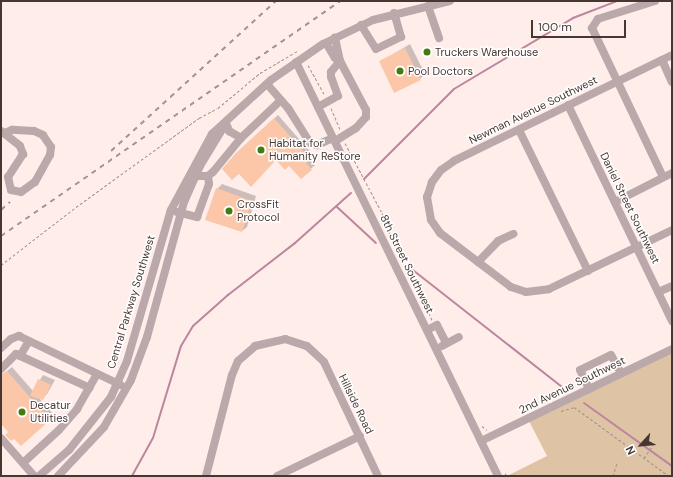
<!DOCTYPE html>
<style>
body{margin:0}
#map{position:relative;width:673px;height:477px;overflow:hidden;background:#ffedea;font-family:"DM Sans",sans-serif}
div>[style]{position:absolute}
.green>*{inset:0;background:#dec4a4}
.shadow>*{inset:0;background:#0003}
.stream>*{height:2px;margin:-1px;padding:0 1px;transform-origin:1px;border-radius:1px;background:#bb869e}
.building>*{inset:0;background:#fbc7a8}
.path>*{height:1px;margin-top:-0.5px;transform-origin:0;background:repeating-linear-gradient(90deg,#a59490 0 3px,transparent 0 5px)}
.minor>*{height:8px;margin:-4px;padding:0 4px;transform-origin:4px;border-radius:4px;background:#bba8aa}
.rail>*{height:2px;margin-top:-1px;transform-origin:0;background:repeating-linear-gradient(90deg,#a4938f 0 5px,transparent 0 10px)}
.dots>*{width:11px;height:11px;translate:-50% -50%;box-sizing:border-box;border:2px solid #fff;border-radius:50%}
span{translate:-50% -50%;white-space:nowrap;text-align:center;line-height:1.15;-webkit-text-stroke:3px #fff;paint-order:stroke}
.poi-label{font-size:11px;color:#473733}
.left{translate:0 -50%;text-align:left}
.street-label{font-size:11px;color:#473733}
.frame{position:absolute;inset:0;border:2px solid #473733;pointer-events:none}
.north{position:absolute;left:621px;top:425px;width:40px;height:40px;-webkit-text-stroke:3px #fff;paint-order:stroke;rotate:243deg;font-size:11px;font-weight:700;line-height:16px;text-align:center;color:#473733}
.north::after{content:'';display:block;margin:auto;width:14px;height:18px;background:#473733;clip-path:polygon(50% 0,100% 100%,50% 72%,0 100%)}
.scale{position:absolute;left:531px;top:20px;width:95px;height:18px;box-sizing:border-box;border:2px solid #473733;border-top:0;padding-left:5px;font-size:12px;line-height:14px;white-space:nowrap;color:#473733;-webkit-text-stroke:3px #fff;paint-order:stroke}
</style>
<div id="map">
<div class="green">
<div style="clip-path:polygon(672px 352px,672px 476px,507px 476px,547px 456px,529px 421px)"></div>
</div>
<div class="shadow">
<div style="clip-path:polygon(410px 44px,425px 74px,420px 79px,380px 62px)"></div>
<div style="clip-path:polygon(278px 115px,313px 155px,309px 159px,315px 165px,301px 178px,289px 165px,241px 149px)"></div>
<div style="clip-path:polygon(222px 184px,256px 196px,247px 227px,242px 231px,217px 189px)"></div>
<div style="clip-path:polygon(12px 367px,33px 391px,43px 375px,55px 380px,47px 394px,42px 399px,39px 398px,54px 415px,49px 419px,1px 423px,1px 376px)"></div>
</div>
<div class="stream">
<div style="left:364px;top:179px;width:127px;rotate:-45deg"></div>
<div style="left:454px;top:89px;width:139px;rotate:-30.8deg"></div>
<div style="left:573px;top:18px;width:47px;rotate:-21.1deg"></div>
<div style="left:337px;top:207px;width:53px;rotate:42.7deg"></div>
<div style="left:409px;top:267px;width:199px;rotate:38.1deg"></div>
<div style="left:584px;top:403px;width:108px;rotate:35.6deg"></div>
<div style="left:132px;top:476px;width:43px;rotate:-61.1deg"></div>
<div style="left:153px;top:438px;width:96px;rotate:-73.1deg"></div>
<div style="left:181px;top:346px;width:23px;rotate:-59deg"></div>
<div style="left:193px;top:326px;width:47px;rotate:-41.5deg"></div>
<div style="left:228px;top:295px;width:85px;rotate:-37.8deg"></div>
<div style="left:295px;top:243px;width:75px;rotate:-41.8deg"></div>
</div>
<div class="building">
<div style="clip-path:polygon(405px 48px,421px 80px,394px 93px,379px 61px)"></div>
<div style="clip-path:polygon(274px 118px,310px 159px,306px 163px,312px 170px,301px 179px,289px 166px,285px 170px,276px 160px,251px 187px,239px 174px,232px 180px,222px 169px,236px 153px)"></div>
<div style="clip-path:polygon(216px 188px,252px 201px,242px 232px,205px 220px)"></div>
<div style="clip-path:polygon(7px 371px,50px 420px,21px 446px,14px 439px,11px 441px,5px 435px,8px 432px,1px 424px,1px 374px)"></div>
<div style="clip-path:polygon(38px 379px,51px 385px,43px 400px,30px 396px)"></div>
</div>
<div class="path">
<div style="left:308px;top:65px;width:33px;rotate:61deg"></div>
<div style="left:331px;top:108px;width:23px;rotate:67deg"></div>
<div style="left:345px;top:143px;width:79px;rotate:62.1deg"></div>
<div style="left:382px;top:213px;width:30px;rotate:70deg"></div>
<div style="left:1px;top:265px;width:95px;rotate:-37.7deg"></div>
<div style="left:76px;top:207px;width:152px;rotate:-35.9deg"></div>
<div style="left:199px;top:118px;width:21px;rotate:-28deg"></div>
<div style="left:218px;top:108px;width:55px;rotate:-39.8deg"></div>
<div style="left:260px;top:73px;width:45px;rotate:-30.5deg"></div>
<div style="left:410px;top:277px;width:6px;rotate:45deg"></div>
<div style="left:414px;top:281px;width:43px;rotate:65.2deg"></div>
<div style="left:561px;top:411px;width:14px;rotate:-17deg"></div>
<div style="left:574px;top:407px;width:117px;rotate:36deg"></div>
<div style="left:482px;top:426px;width:6px;rotate:39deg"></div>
<div style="left:644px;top:458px;width:16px;rotate:-55deg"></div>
<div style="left:505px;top:473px;width:4px;rotate:56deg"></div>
<div style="left:613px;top:476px;width:14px;rotate:-73deg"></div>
</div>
<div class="minor">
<div style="left:655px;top:1px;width:60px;rotate:162.5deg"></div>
<div style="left:598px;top:19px;width:11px;rotate:124deg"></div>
<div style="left:592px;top:28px;width:165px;rotate:64.5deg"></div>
<div style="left:428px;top:6px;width:34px;rotate:71deg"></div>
<div style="left:361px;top:25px;width:28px;rotate:58deg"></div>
<div style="left:376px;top:49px;width:28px;rotate:-26deg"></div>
<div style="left:401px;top:37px;width:25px;rotate:-106deg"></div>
<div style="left:326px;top:43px;width:17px;rotate:59deg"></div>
<div style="left:335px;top:58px;width:6px;rotate:31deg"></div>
<div style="left:340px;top:61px;width:24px;rotate:-102deg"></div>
<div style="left:672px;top:55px;width:242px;rotate:154.1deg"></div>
<div style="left:454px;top:161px;width:16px;rotate:145deg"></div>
<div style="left:441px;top:170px;width:15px;rotate:127deg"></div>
<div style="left:432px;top:182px;width:16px;rotate:108deg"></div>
<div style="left:427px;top:197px;width:23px;rotate:80deg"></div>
<div style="left:431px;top:220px;width:16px;rotate:55deg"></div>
<div style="left:440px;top:233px;width:89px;rotate:37.3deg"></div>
<div style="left:511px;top:287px;width:16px;rotate:18deg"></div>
<div style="left:526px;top:292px;width:23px;rotate:-7deg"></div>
<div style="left:549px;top:289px;width:136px;rotate:-25.6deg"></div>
<div style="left:662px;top:60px;width:24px;rotate:66deg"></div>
<div style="left:296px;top:62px;width:461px;rotate:64deg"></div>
<div style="left:267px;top:84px;width:32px;rotate:49deg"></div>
<div style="left:288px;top:108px;width:41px;rotate:57.8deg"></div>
<div style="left:310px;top:143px;width:7px;rotate:16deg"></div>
<div style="left:317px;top:145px;width:17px;rotate:-24deg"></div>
<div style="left:568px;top:105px;width:240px;rotate:64.3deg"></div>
<div style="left:318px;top:107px;width:23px;rotate:-29deg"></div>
<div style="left:338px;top:96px;width:20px;rotate:-110deg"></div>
<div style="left:331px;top:77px;width:5px;rotate:-90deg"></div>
<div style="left:331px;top:72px;width:14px;rotate:-51deg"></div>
<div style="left:340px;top:61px;width:55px;rotate:62deg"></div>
<div style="left:366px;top:110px;width:7px;rotate:90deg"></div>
<div style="left:366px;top:117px;width:15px;rotate:132deg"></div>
<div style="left:356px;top:128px;width:25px;rotate:148deg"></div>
<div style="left:226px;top:123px;width:9px;rotate:69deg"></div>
<div style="left:229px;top:131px;width:14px;rotate:30deg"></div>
<div style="left:519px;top:130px;width:157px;rotate:63.9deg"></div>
<div style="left:1px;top:131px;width:24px;rotate:38deg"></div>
<div style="left:20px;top:146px;width:9px;rotate:69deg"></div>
<div style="left:23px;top:154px;width:27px;rotate:123deg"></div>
<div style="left:8px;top:177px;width:13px;rotate:77deg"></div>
<div style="left:11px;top:190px;width:10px;rotate:11deg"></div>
<div style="left:21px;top:192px;width:17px;rotate:-36deg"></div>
<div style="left:35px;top:182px;width:31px;rotate:-61deg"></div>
<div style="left:50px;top:155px;width:8px;rotate:-83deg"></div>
<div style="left:51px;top:147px;width:14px;rotate:-124deg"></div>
<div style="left:43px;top:135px;width:10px;rotate:-156deg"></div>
<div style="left:34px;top:131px;width:22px;rotate:-177deg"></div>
<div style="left:12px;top:130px;width:9px;rotate:159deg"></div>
<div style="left:196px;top:176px;width:12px"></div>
<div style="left:208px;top:176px;width:6px;rotate:-39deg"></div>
<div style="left:213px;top:172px;width:44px;rotate:-50.5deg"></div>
<div style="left:241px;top:138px;width:55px;rotate:-43.5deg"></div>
<div style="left:615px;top:202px;width:64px;rotate:-27deg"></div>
<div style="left:177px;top:212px;width:21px;rotate:14deg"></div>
<div style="left:197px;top:217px;width:35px;rotate:-70deg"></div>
<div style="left:209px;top:184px;width:8px;rotate:-97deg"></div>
<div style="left:478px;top:262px;width:29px;rotate:-46deg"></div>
<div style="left:498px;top:241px;width:17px;rotate:-25deg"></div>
<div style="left:658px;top:292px;width:15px;rotate:-23deg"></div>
<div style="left:427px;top:330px;width:11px;rotate:-27deg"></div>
<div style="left:437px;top:325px;width:20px;rotate:63deg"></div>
<div style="left:442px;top:346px;width:19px;rotate:-28deg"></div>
<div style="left:1px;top:348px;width:13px;rotate:-42deg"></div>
<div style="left:11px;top:339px;width:9px;rotate:-21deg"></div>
<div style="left:19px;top:336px;width:113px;rotate:25.7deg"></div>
<div style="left:20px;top:356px;width:17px;rotate:-59deg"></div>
<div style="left:1px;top:369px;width:21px;rotate:-45deg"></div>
<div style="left:16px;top:354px;width:81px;rotate:24.7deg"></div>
<div style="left:589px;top:389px;width:21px;rotate:-115deg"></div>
<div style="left:580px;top:370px;width:34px;rotate:-26deg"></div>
<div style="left:611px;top:355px;width:21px;rotate:61deg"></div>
<div style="left:1px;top:438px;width:50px;rotate:49deg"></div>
<div style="left:481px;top:441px;width:212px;rotate:-25.7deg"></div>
<div style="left:24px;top:462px;width:47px;rotate:-42.4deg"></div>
<div style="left:59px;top:430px;width:28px;rotate:-49deg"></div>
<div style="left:77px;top:409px;width:40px;rotate:-60.3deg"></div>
<div style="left:39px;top:476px;width:40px;rotate:-41deg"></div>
<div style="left:69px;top:450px;width:68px;rotate:-51.6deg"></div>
<div style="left:111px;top:397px;width:39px;rotate:-66deg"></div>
<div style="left:127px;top:361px;width:157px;rotate:-73.8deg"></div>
<div style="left:171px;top:210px;width:86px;rotate:-61.7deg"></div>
<div style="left:212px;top:134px;width:80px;rotate:-42.5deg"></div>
<div style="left:271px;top:80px;width:63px;rotate:-34.7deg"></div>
<div style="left:323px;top:44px;width:55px;rotate:-25.6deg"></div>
<div style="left:373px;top:20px;width:79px;rotate:-13.9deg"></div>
<div style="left:58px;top:476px;width:67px;rotate:-46.8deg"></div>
<div style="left:104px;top:427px;width:54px;rotate:-60.1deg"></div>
<div style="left:131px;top:380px;width:46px;rotate:-69.6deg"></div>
<div style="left:147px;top:337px;width:140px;rotate:-74.7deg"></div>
<div style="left:184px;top:202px;width:39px;rotate:-66deg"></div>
<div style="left:200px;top:166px;width:50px;rotate:-58.8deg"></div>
<div style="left:206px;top:476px;width:104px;rotate:-75.6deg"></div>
<div style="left:232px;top:375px;width:15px;rotate:-67deg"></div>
<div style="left:238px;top:361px;width:23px;rotate:-41deg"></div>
<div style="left:255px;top:346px;width:31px;rotate:-13deg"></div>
<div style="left:285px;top:339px;width:23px;rotate:18deg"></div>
<div style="left:307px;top:346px;width:23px;rotate:43deg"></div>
<div style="left:324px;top:362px;width:126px;rotate:64.7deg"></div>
<div style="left:277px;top:476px;width:92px;rotate:-25.7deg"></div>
</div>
<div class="rail">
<div style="left:111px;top:151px;width:223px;rotate:-42.3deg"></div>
<div style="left:1px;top:210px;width:12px;rotate:-42deg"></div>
<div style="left:1px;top:236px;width:413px;rotate:-34.7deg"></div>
</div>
<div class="dots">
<div style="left:427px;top:52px;background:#437b11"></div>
<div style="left:400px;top:71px;background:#437b11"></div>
<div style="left:261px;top:150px;background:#437b11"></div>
<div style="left:229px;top:211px;background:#437b11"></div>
<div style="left:22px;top:412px;background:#437b11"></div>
</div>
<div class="poi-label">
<span class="left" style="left:435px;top:52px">Truckers Warehouse</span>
<span class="left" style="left:408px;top:71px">Pool Doctors</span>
<span class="left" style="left:269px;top:150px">Habitat for<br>Humanity ReStore</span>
<span class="left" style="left:237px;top:211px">CrossFit<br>Protocol</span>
<span class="left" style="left:30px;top:412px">Decatur<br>Utilities</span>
</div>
<div class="street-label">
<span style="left:533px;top:110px;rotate:-26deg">Newman Avenue Southwest</span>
<span style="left:630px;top:208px;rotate:64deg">Daniel Street Southwest</span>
<span style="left:407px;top:264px;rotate:64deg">8th Street Southwest</span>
<span style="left:131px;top:302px;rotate:-73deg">Central Parkway Southwest</span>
<span style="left:572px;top:385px;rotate:-26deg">2nd Avenue Southwest</span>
<span style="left:356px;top:404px;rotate:64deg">Hillside Road</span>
</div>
<div class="frame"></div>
<div class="north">N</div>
<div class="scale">100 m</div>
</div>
